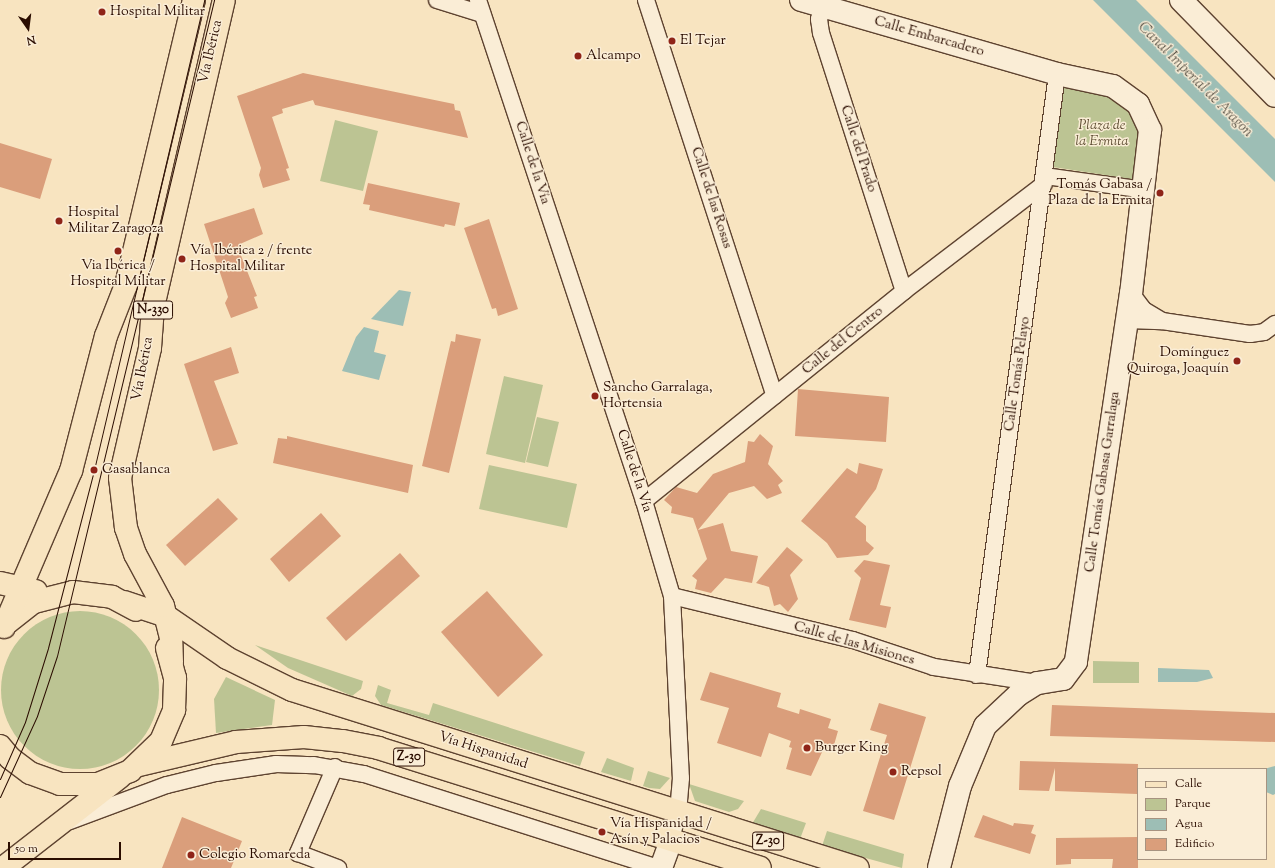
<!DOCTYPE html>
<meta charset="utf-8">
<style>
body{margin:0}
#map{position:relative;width:1275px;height:868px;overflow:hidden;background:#f8e4c0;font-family:"Sorts Mill Goudy",serif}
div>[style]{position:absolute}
.green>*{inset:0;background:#bcc493}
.round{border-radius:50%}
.water>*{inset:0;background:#9dbeb5}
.building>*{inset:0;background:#da9e7b}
.roads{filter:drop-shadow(1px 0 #5e4330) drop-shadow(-1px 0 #5e4330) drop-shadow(0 1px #5e4330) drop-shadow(0 -1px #5e4330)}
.street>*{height:16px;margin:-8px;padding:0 8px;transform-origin:8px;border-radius:8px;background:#faedd6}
.secondary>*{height:22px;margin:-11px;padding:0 11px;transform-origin:11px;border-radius:11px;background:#faedd6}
.primary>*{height:22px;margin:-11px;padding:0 11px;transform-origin:11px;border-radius:11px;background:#f8e4c0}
.highway>*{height:22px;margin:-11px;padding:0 11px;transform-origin:11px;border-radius:11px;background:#f8e4c0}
.tram>*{height:1px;margin:-0.5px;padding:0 0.5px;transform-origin:0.5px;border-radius:0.5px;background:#2b0d00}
.dots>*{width:11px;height:11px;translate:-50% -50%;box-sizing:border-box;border:2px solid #faedd6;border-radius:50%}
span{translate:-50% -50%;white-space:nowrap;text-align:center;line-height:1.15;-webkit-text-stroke:3px #faedd6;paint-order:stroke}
.shield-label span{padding:1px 3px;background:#faedd6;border:1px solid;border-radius:3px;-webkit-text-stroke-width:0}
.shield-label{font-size:13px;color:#2b0d00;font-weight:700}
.poi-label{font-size:14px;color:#2b0d00}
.left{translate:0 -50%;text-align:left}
.right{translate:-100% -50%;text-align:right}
.street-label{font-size:14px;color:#2b0d00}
.park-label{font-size:14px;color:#5e4d33;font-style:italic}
.water-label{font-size:15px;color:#595448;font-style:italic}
.legend{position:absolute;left:1137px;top:768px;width:130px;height:92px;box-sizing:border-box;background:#faedd6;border:1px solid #a79380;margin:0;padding:5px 7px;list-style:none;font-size:12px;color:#2b0d00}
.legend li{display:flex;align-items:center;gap:8px;height:20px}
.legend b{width:20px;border:1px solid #a79380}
.north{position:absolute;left:8px;top:8px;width:40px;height:40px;-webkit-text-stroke:3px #faedd6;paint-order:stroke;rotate:166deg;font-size:11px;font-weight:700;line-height:16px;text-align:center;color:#2b0d00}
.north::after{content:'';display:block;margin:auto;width:14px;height:18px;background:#2b0d00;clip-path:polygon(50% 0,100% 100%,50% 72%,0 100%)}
.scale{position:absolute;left:8px;top:842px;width:113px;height:18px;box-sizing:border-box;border:2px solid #2b0d00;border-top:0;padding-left:5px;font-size:12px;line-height:14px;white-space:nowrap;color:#2b0d00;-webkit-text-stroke:3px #faedd6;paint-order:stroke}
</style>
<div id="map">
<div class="green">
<div style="clip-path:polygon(1071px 86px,1114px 95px,1140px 120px,1137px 180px,1053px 167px,1064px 88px)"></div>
<div style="clip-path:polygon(335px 120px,378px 131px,363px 191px,320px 181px)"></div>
<div style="clip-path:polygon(504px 376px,543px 385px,525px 463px,486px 454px)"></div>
<div style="clip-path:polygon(537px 417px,559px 422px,548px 467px,526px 462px)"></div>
<div style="clip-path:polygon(489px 465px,577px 484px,567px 528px,479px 509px)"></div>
<div class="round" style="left:1px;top:611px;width:158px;height:158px"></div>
<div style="clip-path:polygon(255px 645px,363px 681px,361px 689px,352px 696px,288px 668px)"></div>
<div style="clip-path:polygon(1093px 661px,1139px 662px,1139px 683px,1093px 683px)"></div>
<div style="clip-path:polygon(226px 677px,275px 700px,272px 725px,216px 733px,214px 699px)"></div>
<div style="clip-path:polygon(378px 685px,391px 690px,387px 703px,429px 715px,433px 703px,585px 752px,580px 766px,381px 705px,375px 696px)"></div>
<div style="clip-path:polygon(607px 758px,634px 768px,631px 781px,601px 772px)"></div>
<div style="clip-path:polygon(648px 771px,670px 778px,660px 789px,649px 788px,643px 786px)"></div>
<div style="clip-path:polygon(689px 784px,744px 801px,738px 809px,729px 812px,695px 801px)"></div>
<div style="clip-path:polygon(761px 809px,806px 823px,800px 839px,752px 824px)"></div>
<div style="clip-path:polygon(827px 831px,904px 854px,902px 868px,822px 846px)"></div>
</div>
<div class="water">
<div style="clip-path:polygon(1093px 0,1136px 0,1275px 139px,1275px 182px)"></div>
<div style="clip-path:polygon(399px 290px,411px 292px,403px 326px,371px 319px)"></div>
<div style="clip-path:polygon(364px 327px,379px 331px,374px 352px,386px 355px,379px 380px,342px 371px,356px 337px)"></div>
<div style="clip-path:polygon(1158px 668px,1209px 670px,1213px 678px,1197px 682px,1158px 682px)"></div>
<div style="clip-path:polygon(1275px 766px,1275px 794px,1273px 795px,1266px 792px,1266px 769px,1264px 769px)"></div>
</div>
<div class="building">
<div style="clip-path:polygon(303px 73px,454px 104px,455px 110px,460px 111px,468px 138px,315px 105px,313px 100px,282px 109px,283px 113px,272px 117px,289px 168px,286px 169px,290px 180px,263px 188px,259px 175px,261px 168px,237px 96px)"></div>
<div style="clip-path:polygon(0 143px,52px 159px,40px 199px,0 187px)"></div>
<div style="clip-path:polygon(368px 183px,460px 203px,455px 226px,445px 224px,444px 227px,369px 210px,370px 205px,363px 204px)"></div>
<div style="clip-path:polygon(254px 208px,263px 234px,240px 244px,243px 252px,240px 253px,257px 296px,254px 297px,258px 308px,231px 318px,225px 303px,228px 297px,204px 224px)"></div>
<div style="clip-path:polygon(489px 219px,518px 309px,498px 316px,496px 308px,492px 309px,464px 228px)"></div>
<div style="clip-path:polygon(456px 334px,481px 339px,449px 473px,422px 466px,451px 341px,455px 342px)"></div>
<div style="clip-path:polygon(231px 347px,239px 373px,214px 381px,238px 444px,213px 451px,184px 364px)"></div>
<div style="clip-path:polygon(798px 389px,889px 397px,886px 442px,795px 436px)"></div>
<div style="clip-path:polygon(760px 434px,773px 446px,768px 464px,783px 481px,778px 485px,782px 493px,767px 499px,754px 486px,729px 493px,698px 530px,723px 523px,731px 551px,758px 556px,752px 583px,725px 578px,711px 593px,695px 589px,697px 580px,692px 576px,707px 559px,700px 538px,693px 518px,671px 513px,672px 507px,664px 500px,676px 487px,697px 493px,713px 474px,745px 462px,748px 441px,754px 442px)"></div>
<div style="clip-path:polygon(287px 436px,413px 465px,408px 493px,273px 463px,278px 438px,287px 439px)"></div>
<div style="clip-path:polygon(859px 463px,883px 469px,876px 489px,855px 517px,866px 526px,866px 541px,874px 548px,868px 555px,837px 558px,827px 543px,801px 521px,847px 468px,857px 474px)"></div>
<div style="clip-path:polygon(218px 498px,238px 519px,185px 566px,166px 545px)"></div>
<div style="clip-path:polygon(321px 513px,341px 536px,289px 582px,270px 559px)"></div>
<div style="clip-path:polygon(787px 547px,803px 560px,790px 575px,798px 599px,788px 612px,780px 604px,774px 606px,769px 587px,756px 583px)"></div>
<div style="clip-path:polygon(400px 553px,420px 576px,346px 641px,326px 618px)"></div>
<div style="clip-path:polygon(864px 560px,890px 565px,880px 605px,891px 607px,886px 628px,849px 620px,861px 578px,854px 571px)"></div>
<div style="clip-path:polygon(487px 591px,543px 655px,498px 697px,441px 632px)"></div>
<div style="clip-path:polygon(710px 672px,781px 693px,777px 707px,799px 714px,800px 709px,831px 719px,828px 728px,838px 731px,832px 752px,823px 750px,811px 776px,786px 769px,792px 748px,789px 747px,791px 741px,769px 733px,761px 757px,717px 743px,729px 708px,700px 700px)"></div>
<div style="clip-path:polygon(879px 703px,926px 717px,894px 820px,863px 811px,887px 735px,870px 730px)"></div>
<div style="clip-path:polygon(1052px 705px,1275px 713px,1275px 742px,1050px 736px)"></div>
<div style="clip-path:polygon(1020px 761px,1138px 764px,1137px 794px,1055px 791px,1055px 768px,1049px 791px,1019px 790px)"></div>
<div style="clip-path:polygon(983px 815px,1013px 826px,1014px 823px,1034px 825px,1031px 833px,1036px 835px,1030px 854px,974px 837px)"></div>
<div style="clip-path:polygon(182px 817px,242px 841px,231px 868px,162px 868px)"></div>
<div style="clip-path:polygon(1138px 837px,1138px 868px,1112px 868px,1113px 859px,1071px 859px,1071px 864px,1056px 865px,1056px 838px)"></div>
</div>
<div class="roads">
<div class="street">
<div style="left:437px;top:0;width:47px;rotate:17.3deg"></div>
<div style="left:478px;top:0;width:528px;rotate:71.67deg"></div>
<div style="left:644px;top:501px;width:99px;rotate:73.6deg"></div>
<div style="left:672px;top:596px;width:182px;rotate:87.2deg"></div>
<div style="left:681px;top:778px;width:35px;rotate:95deg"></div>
<div style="left:678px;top:813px;width:28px;rotate:105deg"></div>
<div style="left:646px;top:0;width:416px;rotate:72deg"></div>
<div style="left:823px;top:6px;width:14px;rotate:107deg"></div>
<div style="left:819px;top:19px;width:14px;rotate:82deg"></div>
<div style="left:821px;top:33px;width:271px;rotate:72.2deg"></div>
<div style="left:1045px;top:176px;width:101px;rotate:8deg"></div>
<div style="left:1131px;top:293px;width:21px;rotate:53deg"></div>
<div style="left:1144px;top:310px;width:21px;rotate:31deg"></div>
<div style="left:1127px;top:320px;width:35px;rotate:2deg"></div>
<div style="left:1162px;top:321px;width:89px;rotate:8.4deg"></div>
<div style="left:1250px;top:334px;width:14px;rotate:-8deg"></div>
<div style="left:1264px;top:332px;width:14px;rotate:-36deg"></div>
<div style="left:644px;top:501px;width:334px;rotate:-38.9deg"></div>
<div style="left:904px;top:291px;width:176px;rotate:-37.4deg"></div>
<div style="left:672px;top:596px;width:186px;rotate:13.7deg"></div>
<div style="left:853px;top:640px;width:85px;rotate:18.4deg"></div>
<div style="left:934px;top:667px;width:104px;rotate:8.8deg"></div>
<div style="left:977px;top:675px;width:606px;rotate:-82.42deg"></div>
<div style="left:335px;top:767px;width:94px;rotate:113.3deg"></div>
<div style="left:298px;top:853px;width:43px;rotate:20.6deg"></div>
<div style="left:70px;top:821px;width:103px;rotate:-20.4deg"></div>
<div style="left:167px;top:785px;width:50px;rotate:-13.8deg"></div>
<div style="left:216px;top:773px;width:61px;rotate:-8.5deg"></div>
<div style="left:276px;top:764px;width:38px;rotate:2deg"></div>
<div style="left:314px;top:765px;width:51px;rotate:10.2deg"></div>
<div style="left:364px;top:774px;width:310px;rotate:17.7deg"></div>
</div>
<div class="secondary">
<div style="left:801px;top:0;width:266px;rotate:16.1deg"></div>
<div style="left:1057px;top:74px;width:57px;rotate:12.1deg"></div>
<div style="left:1113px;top:86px;width:31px;rotate:36deg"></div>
<div style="left:1138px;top:104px;width:29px;rotate:65deg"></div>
<div style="left:1150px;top:130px;width:164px;rotate:96.6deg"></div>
<div style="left:1131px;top:293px;width:373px;rotate:98.5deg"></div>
<div style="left:1076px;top:662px;width:21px;rotate:127deg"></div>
<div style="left:1063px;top:679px;width:26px;rotate:171deg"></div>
<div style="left:1037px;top:683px;width:22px;rotate:148deg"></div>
<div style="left:1018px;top:695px;width:45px;rotate:136.8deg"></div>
<div style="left:985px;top:726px;width:65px;rotate:112.6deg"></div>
<div style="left:960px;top:786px;width:85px;rotate:104.4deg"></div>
<div style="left:1181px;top:0;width:134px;rotate:45.6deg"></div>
<div style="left:661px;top:868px;width:30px;rotate:-70deg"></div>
</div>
<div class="primary">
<div style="left:3px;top:868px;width:148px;rotate:-37.9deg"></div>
</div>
<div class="highway">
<div style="left:0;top:583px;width:37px;rotate:13deg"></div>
<div style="left:124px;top:602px;width:44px;rotate:18.4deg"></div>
<div style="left:166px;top:616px;width:74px;rotate:34.5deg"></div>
<div style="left:227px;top:658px;width:72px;rotate:26.2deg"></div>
<div style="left:292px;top:690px;width:593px;rotate:17.46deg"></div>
<div style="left:8px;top:622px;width:33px;rotate:-38deg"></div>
<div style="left:34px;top:602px;width:40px;rotate:-14.4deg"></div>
<div style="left:73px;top:592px;width:39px;rotate:7deg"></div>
<div style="left:112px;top:597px;width:27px;rotate:28deg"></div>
<div style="left:4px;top:627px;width:170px;rotate:-66.8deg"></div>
<div style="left:71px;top:471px;width:139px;rotate:-75.5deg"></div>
<div style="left:106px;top:336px;width:55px;rotate:-68.6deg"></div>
<div style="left:126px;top:285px;width:293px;rotate:-76.6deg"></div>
<div style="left:172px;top:662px;width:24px;rotate:-92deg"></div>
<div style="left:171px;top:638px;width:33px;rotate:-104deg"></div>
<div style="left:163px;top:606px;width:59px;rotate:-118.3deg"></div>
<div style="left:135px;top:554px;width:28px;rotate:-109deg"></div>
<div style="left:126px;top:528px;width:50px;rotate:-96.8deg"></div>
<div style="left:120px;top:478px;width:133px;rotate:-77deg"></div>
<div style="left:150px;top:348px;width:41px;rotate:-85.8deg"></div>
<div style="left:153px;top:307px;width:315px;rotate:-77deg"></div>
<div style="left:0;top:746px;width:16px;rotate:50deg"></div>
<div style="left:10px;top:758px;width:25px;rotate:37deg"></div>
<div style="left:30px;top:773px;width:32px;rotate:20deg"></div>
<div style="left:60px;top:784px;width:38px"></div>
<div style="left:98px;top:784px;width:35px;rotate:-22deg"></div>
<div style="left:130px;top:771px;width:43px;rotate:-44.1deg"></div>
<div style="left:161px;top:741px;width:34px;rotate:-67deg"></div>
<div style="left:174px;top:710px;width:32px;rotate:-88deg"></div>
<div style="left:175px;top:678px;width:31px;rotate:-105deg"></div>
<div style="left:139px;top:765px;width:100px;rotate:-13.3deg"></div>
<div style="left:236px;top:742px;width:68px;rotate:-4.2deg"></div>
<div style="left:304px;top:737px;width:39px;rotate:6deg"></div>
<div style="left:343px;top:741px;width:36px;rotate:11deg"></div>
<div style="left:378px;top:748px;width:400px;rotate:17.4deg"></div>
</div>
</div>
<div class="tram">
<div style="left:0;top:779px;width:62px;rotate:-66.3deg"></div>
<div style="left:25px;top:722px;width:77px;rotate:-72.7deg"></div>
<div style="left:48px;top:648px;width:184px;rotate:-75.5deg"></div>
<div style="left:94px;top:470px;width:483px;rotate:-76.8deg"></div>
<div style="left:0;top:797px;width:89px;rotate:-65.4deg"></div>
<div style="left:37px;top:716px;width:63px;rotate:-71.6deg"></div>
<div style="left:57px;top:656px;width:675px;rotate:-76.54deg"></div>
</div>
<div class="dots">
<div style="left:102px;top:12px;background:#8f2418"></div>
<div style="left:672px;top:41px;background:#8f2418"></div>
<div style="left:578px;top:56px;background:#8f2418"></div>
<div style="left:1160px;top:193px;background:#8f2418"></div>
<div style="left:59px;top:221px;background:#8f2418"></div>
<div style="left:118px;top:251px;background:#8f2418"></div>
<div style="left:182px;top:259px;background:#8f2418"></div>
<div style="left:1237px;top:361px;background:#8f2418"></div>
<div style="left:595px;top:396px;background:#8f2418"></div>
<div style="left:94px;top:470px;background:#8f2418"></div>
<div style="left:807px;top:748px;background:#8f2418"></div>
<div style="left:893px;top:772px;background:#8f2418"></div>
<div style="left:602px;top:832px;background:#8f2418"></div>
<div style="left:191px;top:855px;background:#8f2418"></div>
</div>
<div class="shield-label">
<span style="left:153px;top:310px">N-330</span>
<span style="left:409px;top:757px">Z-30</span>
<span style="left:768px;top:841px">Z-30</span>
</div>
<div class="poi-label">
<span class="left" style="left:110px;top:12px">Hospital Militar</span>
<span class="left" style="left:680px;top:41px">El Tejar</span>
<span class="left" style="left:586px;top:56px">Alcampo</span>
<span class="right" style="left:1152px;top:193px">Tomás Gabasa /<br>Plaza de la Ermita</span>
<span class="left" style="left:68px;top:221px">Hospital<br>Militar Zaragoza</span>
<span class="left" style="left:190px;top:259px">Vía Ibérica 2 / frente<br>Hospital Militar</span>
<span style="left:118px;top:274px">Via Ibérica /<br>Hospital Militar</span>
<span class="right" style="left:1229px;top:361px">Domínguez<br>Quiroga, Joaquín</span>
<span class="left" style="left:603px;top:396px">Sancho Garralaga,<br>Hortensia</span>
<span class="left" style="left:102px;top:470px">Casablanca</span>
<span class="left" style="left:815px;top:748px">Burger King</span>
<span class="left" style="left:901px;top:772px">Repsol</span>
<span class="left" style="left:610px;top:832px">Vía Hispanidad /<br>Asín y Palacios</span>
<span class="left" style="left:199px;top:855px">Colegio Romareda</span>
</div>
<div class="street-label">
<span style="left:929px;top:37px;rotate:16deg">Calle Embarcadero</span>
<span style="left:211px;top:52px;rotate:-77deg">Vía Ibérica</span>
<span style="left:858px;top:149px;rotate:72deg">Calle del Prado</span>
<span style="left:532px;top:163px;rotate:72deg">Calle de la Vía</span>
<span style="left:711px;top:198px;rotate:72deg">Calle de las Rosas</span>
<span style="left:843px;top:341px;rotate:-39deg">Calle del Centro</span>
<span style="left:143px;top:369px;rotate:-79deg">Vía Ibérica</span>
<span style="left:1018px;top:374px;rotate:-82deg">Calle Tomás Pelayo</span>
<span style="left:634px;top:471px;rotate:72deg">Calle de la Vía</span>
<span style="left:1103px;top:482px;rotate:-82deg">Calle Tomás Gabasa Garralaga</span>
<span style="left:854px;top:644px;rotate:16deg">Calle de las Misiones</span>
<span style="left:483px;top:751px;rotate:18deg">Vía Hispanidad</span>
</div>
<div class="park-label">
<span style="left:1102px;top:134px">Plaza de<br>la Ermita</span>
</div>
<div class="water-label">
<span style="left:1195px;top:80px;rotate:45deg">Canal Imperial de Aragón</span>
</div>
<ul class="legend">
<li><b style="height:5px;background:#f8e4c0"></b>Calle</li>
<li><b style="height:11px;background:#bcc493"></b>Parque</li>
<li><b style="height:11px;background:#9dbeb5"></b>Agua</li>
<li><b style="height:11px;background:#da9e7b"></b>Edificio</li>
</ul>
<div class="north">N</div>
<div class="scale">50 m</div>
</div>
